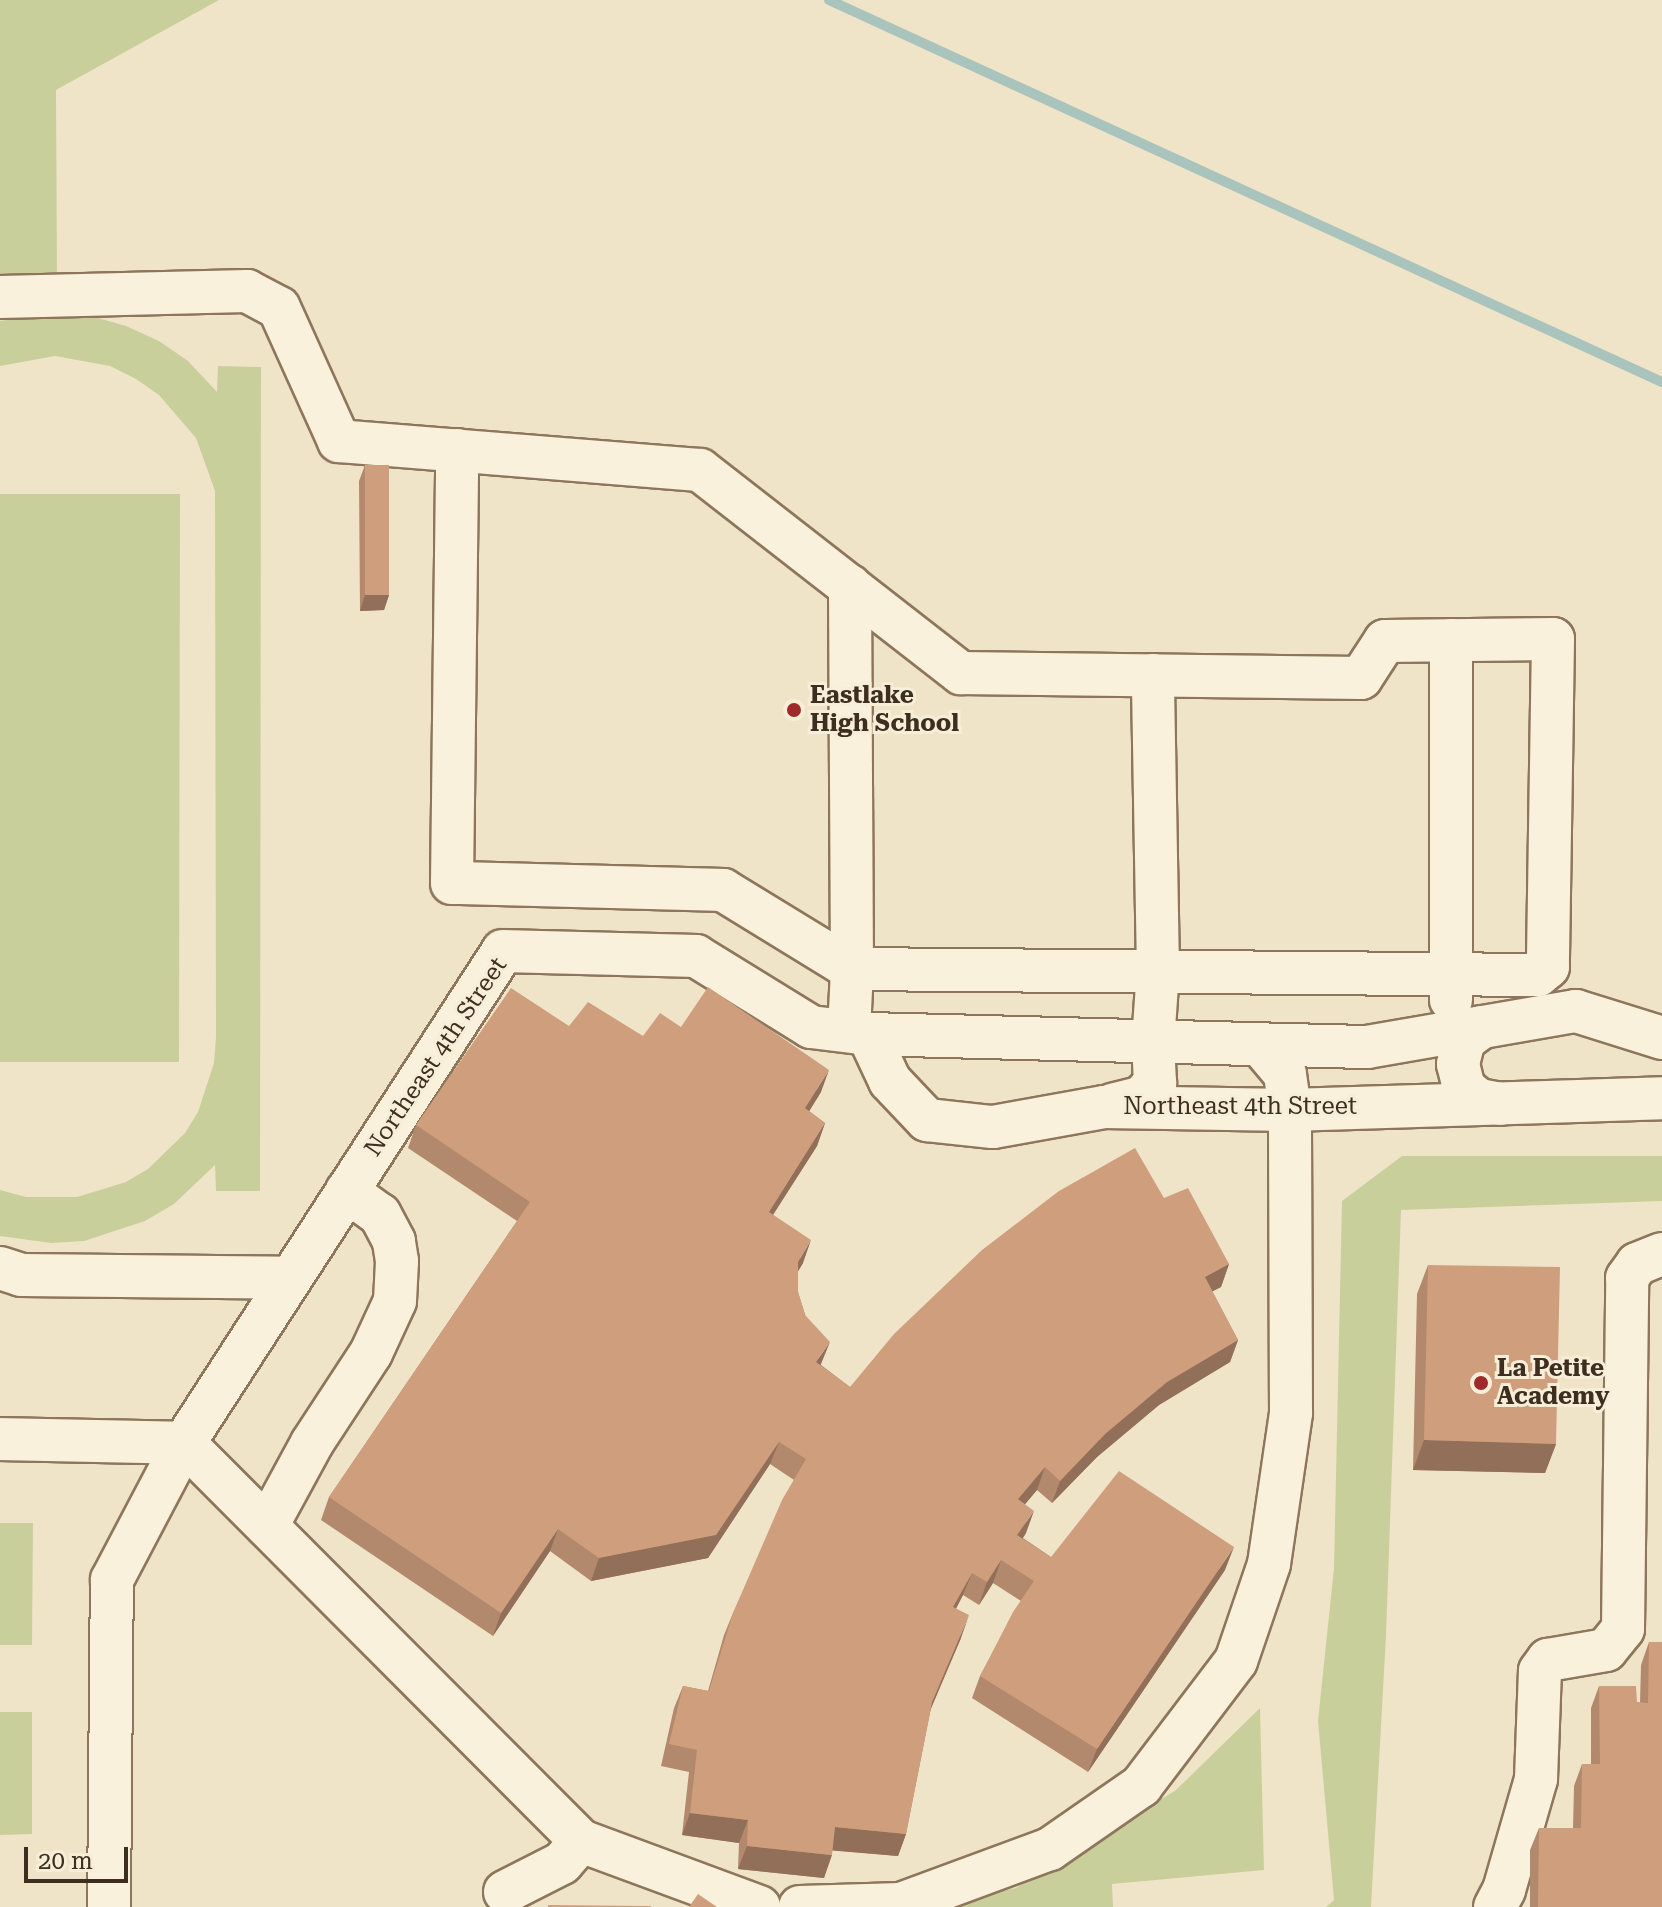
<!DOCTYPE html>
<style>
body{margin:0}
#map{position:relative;width:1662px;height:1907px;overflow:hidden;background:#f0e4c8;font-family:"Roboto Serif",serif}
div>[style]{position:absolute}
.green>*{inset:0;background:#c9cf9b}
.stream>*{height:10px;margin:-5px;padding:0 5px;transform-origin:5px;border-radius:5px;background:#a9c4bc}
.roads{filter:drop-shadow(2px 0 #8d765c) drop-shadow(-2px 0 #8d765c) drop-shadow(0 2px #8d765c) drop-shadow(0 -2px #8d765c)}
.minor>*{height:42px;margin:-21px;padding:0 21px;transform-origin:21px;border-radius:21px;background:#faf1dc}
.wall>*{inset:0;background:#b2896c}
.shaded-wall>*{inset:0;background:#916f58}
.building>*{inset:0;background:#cf9f7d}
.dots>*{width:22px;height:22px;translate:-50% -50%;box-sizing:border-box;border:4px solid #f7eed8;border-radius:50%}
span{translate:-50% -50%;white-space:nowrap;text-align:center;line-height:1.15;-webkit-text-stroke:6px #f7eed8;paint-order:stroke}
.poi-label{font-size:24px;color:#3d2e20;font-weight:700}
.left{translate:0 -50%;text-align:left}
.street-label{font-size:24px;color:#3d2e20}
.scale{position:absolute;left:24px;top:1847px;width:104px;height:36px;box-sizing:border-box;border:4px solid #3d2e20;border-top:0;padding-left:10px;font-size:24px;line-height:28px;white-space:nowrap;color:#3d2e20;-webkit-text-stroke:6px #f7eed8;paint-order:stroke}
</style>
<div id="map">
<div class="green">
<div style="clip-path:polygon(0 0,219px 0,56px 90px,57px 276px,0 276px)"></div>
<div style="clip-path:polygon(55px 312px,91px 316px,126px 326px,159px 341px,188px 361px,217px 392px,218px 366px,261px 367px,260px 1191px,216px 1191px,215px 1165px,174px 1204px,145px 1221px,84px 1241px,51px 1243px,0 1236px,0 1190px,26px 1197px,77px 1197px,126px 1182px,148px 1169px,185px 1133px,198px 1112px,214px 1063px,216px 1037px,215px 491px,196px 438px,159px 395px,136px 379px,110px 366px,55px 356px,0 366px,0 321px)"></div>
<div style="clip-path:polygon(0 494px,180px 494px,179px 1062px,0 1062px)"></div>
<div style="clip-path:polygon(1402px 1156px,1662px 1156px,1662px 1201px,1401px 1210px,1386px 1636px,1371px 1907px,1326px 1907px,1334px 1900px,1318px 1721px,1334px 1568px,1342px 1201px)"></div>
<div style="clip-path:polygon(0 1523px,33px 1523px,32px 1645px,0 1645px)"></div>
<div style="clip-path:polygon(1260px 1708px,1264px 1870px,1112px 1884px,1113px 1907px,931px 1907px,1016px 1888px,1176px 1790px)"></div>
<div style="clip-path:polygon(0 1712px,32px 1712px,32px 1834px,0 1835px)"></div>
</div>
<div class="stream">
<div style="left:829px;top:0;width:916px;rotate:24.64deg"></div>
</div>
<div class="roads">
<div class="minor">
<div style="left:0;top:297px;width:247px;rotate:-1.4deg"></div>
<div style="left:247px;top:291px;width:36px;rotate:28deg"></div>
<div style="left:279px;top:308px;width:146px;rotate:65.7deg"></div>
<div style="left:339px;top:441px;width:362px;rotate:4.6deg"></div>
<div style="left:700px;top:470px;width:331px;rotate:37.9deg"></div>
<div style="left:961px;top:673px;width:400px;rotate:0.7deg"></div>
<div style="left:1361px;top:678px;width:44px;rotate:-57deg"></div>
<div style="left:1385px;top:641px;width:168px;rotate:-0.7deg"></div>
<div style="left:1553px;top:639px;width:328px;rotate:90.9deg"></div>
<div style="left:1548px;top:967px;width:13px;rotate:141deg"></div>
<div style="left:1538px;top:975px;width:686px;rotate:-179.5deg"></div>
<div style="left:852px;top:969px;width:151px;rotate:-148.5deg"></div>
<div style="left:723px;top:890px;width:271px;rotate:-178.5deg"></div>
<div style="left:452px;top:883px;width:433px;rotate:-89.3deg"></div>
<div style="left:1451px;top:640px;width:360px;rotate:90deg"></div>
<div style="left:1482px;top:1027px;width:22px;rotate:144deg"></div>
<div style="left:1464px;top:1040px;width:25px;rotate:104deg"></div>
<div style="left:1458px;top:1064px;width:25px;rotate:76deg"></div>
<div style="left:1464px;top:1088px;width:19px;rotate:39deg"></div>
<div style="left:1479px;top:1100px;width:22px;rotate:10deg"></div>
<div style="left:849px;top:1031px;width:62px;rotate:-87.2deg"></div>
<div style="left:852px;top:969px;width:383px;rotate:-90.3deg"></div>
<div style="left:868px;top:1034px;width:52px;rotate:64.9deg"></div>
<div style="left:890px;top:1081px;width:54px;rotate:46.5deg"></div>
<div style="left:927px;top:1120px;width:66px;rotate:6.1deg"></div>
<div style="left:993px;top:1127px;width:113px;rotate:-10.2deg"></div>
<div style="left:1104px;top:1107px;width:186px;rotate:0.9deg"></div>
<div style="left:1290px;top:1110px;width:372px;rotate:-1.8deg"></div>
<div style="left:1112px;top:1105px;width:30px;rotate:-14deg"></div>
<div style="left:1141px;top:1098px;width:21px;rotate:-47deg"></div>
<div style="left:1155px;top:1083px;width:41px;rotate:-92.8deg"></div>
<div style="left:1153px;top:1042px;width:71px;rotate:-86deg"></div>
<div style="left:1158px;top:971px;width:296px;rotate:-91deg"></div>
<div style="left:0;top:1268px;width:22px;rotate:18deg"></div>
<div style="left:21px;top:1275px;width:270px;rotate:0.6deg"></div>
<div style="left:0;top:1439px;width:184px;rotate:1.2deg"></div>
<div style="left:184px;top:1443px;width:562px;rotate:45.07deg"></div>
<div style="left:581px;top:1841px;width:190px;rotate:20.3deg"></div>
<div style="left:267px;top:1526px;width:94px;rotate:-61.5deg"></div>
<div style="left:312px;top:1443px;width:108px;rotate:-56.8deg"></div>
<div style="left:371px;top:1353px;width:57px;rotate:-65.2deg"></div>
<div style="left:395px;top:1301px;width:40px;rotate:-87.1deg"></div>
<div style="left:397px;top:1261px;width:20px;rotate:-99deg"></div>
<div style="left:394px;top:1241px;width:30px;rotate:-118deg"></div>
<div style="left:380px;top:1215px;width:41px;rotate:-144deg"></div>
<div style="left:505px;top:1892px;width:64px;rotate:-27deg"></div>
<div style="left:562px;top:1863px;width:29px;rotate:-49deg"></div>
<div style="left:109px;top:1907px;width:327px;rotate:-89.5deg"></div>
<div style="left:112px;top:1580px;width:155px;rotate:-62.3deg"></div>
<div style="left:184px;top:1443px;width:586px;rotate:-57.04deg"></div>
<div style="left:503px;top:951px;width:193px;rotate:1.5deg"></div>
<div style="left:696px;top:956px;width:135px;rotate:31.7deg"></div>
<div style="left:811px;top:1027px;width:57px;rotate:7deg"></div>
<div style="left:868px;top:1034px;width:499px;rotate:1.5deg"></div>
<div style="left:1367px;top:1047px;width:212px;rotate:-9.8deg"></div>
<div style="left:1576px;top:1011px;width:90px;rotate:17.4deg"></div>
<div style="left:800px;top:1907px;width:101px;rotate:-1.7deg"></div>
<div style="left:901px;top:1904px;width:159px;rotate:-20.3deg"></div>
<div style="left:1050px;top:1849px;width:111px;rotate:-34.7deg"></div>
<div style="left:1141px;top:1786px;width:157px;rotate:-52.8deg"></div>
<div style="left:1236px;top:1661px;width:102px;rotate:-71.2deg"></div>
<div style="left:1269px;top:1564px;width:153px;rotate:-81.7deg"></div>
<div style="left:1291px;top:1413px;width:303px;rotate:-90.2deg"></div>
<div style="left:1290px;top:1110px;width:36px;rotate:-98deg"></div>
<div style="left:1285px;top:1074px;width:38px;rotate:-130deg"></div>
<div style="left:1495px;top:1907px;width:19px;rotate:-62deg"></div>
<div style="left:1504px;top:1890px;width:116px;rotate:-73.9deg"></div>
<div style="left:1536px;top:1779px;width:108px;rotate:-87.9deg"></div>
<div style="left:1540px;top:1671px;width:14px;rotate:-54deg"></div>
<div style="left:1548px;top:1660px;width:59px;rotate:-9.8deg"></div>
<div style="left:1606px;top:1650px;width:27px;rotate:-51deg"></div>
<div style="left:1623px;top:1629px;width:351px;rotate:-89.3deg"></div>
<div style="left:1627px;top:1278px;width:17px;rotate:-54deg"></div>
<div style="left:1637px;top:1264px;width:27px;rotate:-22deg"></div>
</div>
</div>
<div class="wall">
<div style="clip-path:polygon(365px 465px,389px 595px,384px 610px,360px 611px,359px 481px)"></div>
<div style="clip-path:polygon(569px 1026px,643px 1036px,681px 1027px,821px 1092px,809px 1111px,825px 1123px,817px 1146px,773px 1215px,803px 1263px,798px 1271px,798px 1292px,821px 1365px,850px 1387px,1164px 1198px,1229px 1264px,1221px 1287px,1212px 1291px,1238px 1340px,1230px 1362px,1159px 1405px,1097px 1457px,1052px 1503px,1037px 1490px,1025px 1504px,1026px 1533px,1023px 1538px,1051px 1557px,1225px 1570px,1088px 1772px,972px 1698px,980px 1676px,1021px 1601px,993px 1583px,979px 1605px,963px 1595px,956px 1609px,961px 1638px,931px 1708px,906px 1834px,898px 1856px,832px 1850px,824px 1878px,738px 1869px,739px 1843px,682px 1835px,689px 1772px,661px 1766px,674px 1708px,683px 1686px,708px 1691px,724px 1635px,733px 1613px,794px 1480px,770px 1464px,708px 1558px,591px 1581px,550px 1551px,493px 1636px,321px 1520px,329px 1497px,517px 1221px,408px 1148px,416px 1125px)"></div>
<div style="clip-path:polygon(1428px 1265px,1556px 1444px,1545px 1473px,1413px 1470px,1417px 1294px)"></div>
<div style="clip-path:polygon(1649px 1642px,1662px 1907px,1530px 1907px,1530px 1850px,1539px 1828px,1573px 1828px,1574px 1786px,1582px 1764px,1591px 1764px,1591px 1708px,1599px 1686px,1637px 1702px,1640px 1703px,1641px 1665px)"></div>
</div>
<div class="shaded-wall">
<div style="clip-path:polygon(365px 595px,389px 595px,384px 610px,360px 611px)"></div>
<div style="clip-path:polygon(829px 1070px,821px 1092px,797px 1131px,805px 1108px)"></div>
<div style="clip-path:polygon(825px 1123px,817px 1146px,760px 1235px,769px 1212px)"></div>
<div style="clip-path:polygon(811px 1240px,803px 1263px,790px 1285px,798px 1262px)"></div>
<div style="clip-path:polygon(1229px 1264px,1221px 1287px,1196px 1300px,1205px 1277px)"></div>
<div style="clip-path:polygon(1238px 1340px,1230px 1362px,1159px 1405px,1097px 1457px,1052px 1503px,1060px 1481px,1105px 1434px,1167px 1382px)"></div>
<div style="clip-path:polygon(830px 1342px,821px 1364px,808px 1385px,816px 1362px)"></div>
<div style="clip-path:polygon(1424px 1440px,1556px 1444px,1545px 1473px,1413px 1470px)"></div>
<div style="clip-path:polygon(779px 1442px,770px 1464px,708px 1558px,591px 1581px,599px 1558px)"></div>
<div style="clip-path:polygon(1045px 1467px,1037px 1490px,1010px 1522px,1018px 1499px)"></div>
<div style="clip-path:polygon(1034px 1511px,1026px 1533px,1009px 1558px,1017px 1535px)"></div>
<div style="clip-path:polygon(558px 1529px,550px 1551px,493px 1636px,501px 1613px)"></div>
<div style="clip-path:polygon(1234px 1547px,1225px 1570px,1088px 1772px,1097px 1749px)"></div>
<div style="clip-path:polygon(1001px 1560px,993px 1583px,979px 1605px,987px 1582px)"></div>
<div style="clip-path:polygon(972px 1573px,963px 1595px,944px 1630px,953px 1607px)"></div>
<div style="clip-path:polygon(969px 1615px,961px 1638px,924px 1725px,932px 1702px)"></div>
<div style="clip-path:polygon(690px 1813px,748px 1820px,739px 1843px,682px 1835px)"></div>
<div style="clip-path:polygon(835px 1827px,906px 1834px,898px 1856px,827px 1850px)"></div>
<div style="clip-path:polygon(747px 1846px,832px 1855px,824px 1878px,738px 1869px)"></div>
</div>
<div class="building">
<div style="clip-path:polygon(365px 465px,389px 465px,389px 595px,365px 595px)"></div>
<div style="clip-path:polygon(708px 987px,829px 1070px,805px 1108px,825px 1123px,769px 1212px,811px 1240px,798px 1262px,798px 1292px,805px 1315px,830px 1342px,816px 1362px,850px 1387px,894px 1334px,982px 1250px,1059px 1191px,1135px 1148px,1164px 1198px,1188px 1188px,1229px 1264px,1205px 1277px,1238px 1340px,1167px 1382px,1105px 1434px,1060px 1481px,1045px 1467px,1018px 1499px,1034px 1511px,1017px 1535px,1051px 1557px,1119px 1471px,1234px 1547px,1097px 1749px,980px 1676px,1013px 1612px,1034px 1581px,1001px 1560px,987px 1582px,972px 1573px,953px 1607px,969px 1615px,932px 1702px,906px 1834px,835px 1827px,832px 1855px,747px 1846px,748px 1820px,690px 1813px,697px 1750px,669px 1744px,683px 1686px,709px 1691px,733px 1613px,782px 1500px,806px 1459px,779px 1442px,716px 1535px,599px 1558px,558px 1529px,501px 1613px,329px 1497px,530px 1202px,416px 1125px,511px 988px,569px 1026px,588px 1002px,643px 1036px,660px 1013px,681px 1027px)"></div>
<div style="clip-path:polygon(1428px 1265px,1560px 1267px,1556px 1444px,1424px 1440px)"></div>
<div style="clip-path:polygon(1649px 1642px,1662px 1642px,1662px 1907px,1538px 1907px,1539px 1828px,1581px 1828px,1582px 1764px,1600px 1764px,1599px 1686px,1636px 1686px,1637px 1702px,1648px 1703px)"></div>
<div style="clip-path:polygon(698px 1894px,717px 1907px,689px 1907px)"></div>
<div style="clip-path:polygon(548px 1905px,651px 1906px,651px 1907px,548px 1907px)"></div>
</div>
<div class="dots">
<div style="left:794px;top:710px;background:#9e2a2b"></div>
<div style="left:1481px;top:1383px;background:#9e2a2b"></div>
</div>
<div class="poi-label">
<span class="left" style="left:810px;top:710px">Eastlake<br>High School</span>
<span class="left" style="left:1497px;top:1383px">La Petite<br>Academy</span>
</div>
<div class="street-label">
<span style="left:436px;top:1057px;rotate:-56deg">Northeast 4th Street</span>
<span style="left:1240px;top:1107px">Northeast 4th Street</span>
</div>
<div class="scale">20 m</div>
</div>
